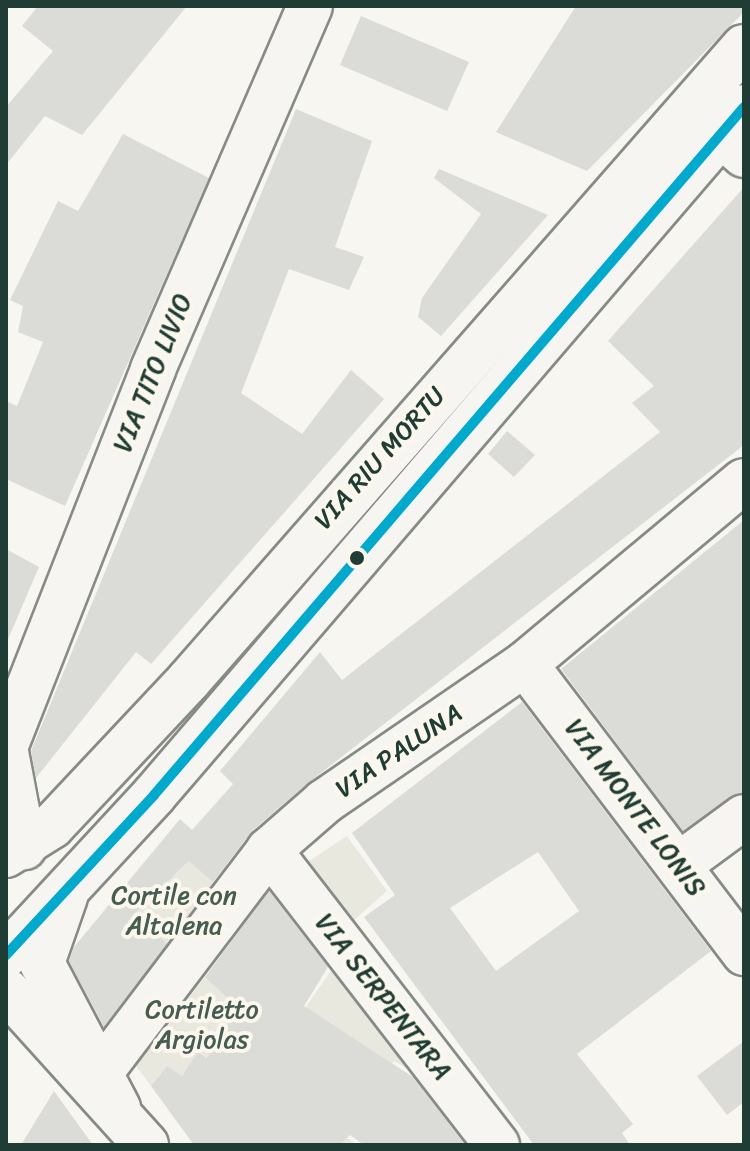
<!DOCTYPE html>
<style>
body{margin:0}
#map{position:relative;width:750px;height:1151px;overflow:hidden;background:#f8f6f0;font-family:Sriracha,sans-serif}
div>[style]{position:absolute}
.built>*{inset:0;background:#e8e8df}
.building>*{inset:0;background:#dbdbd7}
.roads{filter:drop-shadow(2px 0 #868b86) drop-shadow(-2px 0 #868b86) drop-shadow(0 2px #868b86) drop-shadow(0 -2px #868b86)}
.minor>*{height:44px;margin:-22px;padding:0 22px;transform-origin:22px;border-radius:22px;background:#f6f5f1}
.major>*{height:44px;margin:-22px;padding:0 22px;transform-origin:22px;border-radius:22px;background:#f6f5f1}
.bus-1>*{height:10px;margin:-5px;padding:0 5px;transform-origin:5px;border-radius:5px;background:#00a9ce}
.dots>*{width:22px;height:22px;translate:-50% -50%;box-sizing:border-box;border:4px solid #fbf7ec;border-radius:50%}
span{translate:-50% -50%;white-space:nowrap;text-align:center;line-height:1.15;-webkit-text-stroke:8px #fbf7ec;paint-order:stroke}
.street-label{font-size:26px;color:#1f3d34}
.park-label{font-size:26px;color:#455d53}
.frame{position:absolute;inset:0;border:8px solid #1f3d34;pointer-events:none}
</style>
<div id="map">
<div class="built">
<div style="clip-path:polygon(347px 836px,387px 891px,353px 921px,309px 861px)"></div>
<div style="clip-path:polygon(190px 860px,216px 885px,179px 955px,134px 915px,170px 870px,175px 875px)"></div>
<div style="clip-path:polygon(336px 963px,429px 1081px,394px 1061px,343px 1134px,356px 1145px,339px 1145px,325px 1130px,273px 1055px)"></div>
<div style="clip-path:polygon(205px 977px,238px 1008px,237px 1076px,199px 1052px,182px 1076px,167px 1066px,151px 1086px,136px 1066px)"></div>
</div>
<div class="building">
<div style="clip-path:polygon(38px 6px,187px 6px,82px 135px,45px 116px,6px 165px,6px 107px,53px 51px,22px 26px)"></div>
<div style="clip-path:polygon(576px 6px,744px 6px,744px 12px,587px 171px,496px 132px)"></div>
<div style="clip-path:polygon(361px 16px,469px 62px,447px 111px,340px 65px)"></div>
<div style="clip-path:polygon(296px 109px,372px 141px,335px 247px,364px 257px,349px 290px,289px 269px,241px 393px,302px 434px,351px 370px,384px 399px,151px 664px,136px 652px,36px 778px,31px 751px)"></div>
<div style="clip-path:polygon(123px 134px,209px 178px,65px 506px,6px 479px,6px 401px,17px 406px,43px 342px,18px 332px,23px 306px,10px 300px,58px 201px,78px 211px)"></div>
<div style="clip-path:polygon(439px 169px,548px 215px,441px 336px,418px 317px,422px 298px,481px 214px,434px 178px)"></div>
<div style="clip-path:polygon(744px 187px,744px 445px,308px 783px,252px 831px,213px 882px,189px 861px,134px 914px,167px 944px,104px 1027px,69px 961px,74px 947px,180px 819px,192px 830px,233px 784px,220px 771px,320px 652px,342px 680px,660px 432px,632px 403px,654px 386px,608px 341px)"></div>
<div style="clip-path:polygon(507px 431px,535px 455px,514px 477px,488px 454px)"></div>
<div style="clip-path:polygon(744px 520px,744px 792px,683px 831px,561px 669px)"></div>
<div style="clip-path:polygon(6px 549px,39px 567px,6px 644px)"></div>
<div style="clip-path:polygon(evenodd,522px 702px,711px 951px,577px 1054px,633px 1124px,622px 1133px,630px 1145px,534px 1145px,364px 917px,395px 895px,352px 833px,522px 702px,538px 852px,579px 911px,496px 971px,450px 908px,538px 852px)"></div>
<div style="clip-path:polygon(269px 891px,328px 967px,304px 1006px,413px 1077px,465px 1145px,364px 1145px,350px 1135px,339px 1145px,194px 1145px,151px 1086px,167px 1066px,182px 1076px,198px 1052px,207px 1058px,238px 1008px,205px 977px)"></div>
<div style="clip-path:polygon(744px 1041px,744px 1102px,727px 1115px,697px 1076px)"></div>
<div style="clip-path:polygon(54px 1091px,93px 1145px,21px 1145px)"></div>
</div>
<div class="roads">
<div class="minor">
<div style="left:722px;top:135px;width:30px;rotate:42deg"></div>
<div style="left:525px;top:664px;width:363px;rotate:52.8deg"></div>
<div style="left:6px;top:745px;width:404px;rotate:-68.6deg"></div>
<div style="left:153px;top:369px;width:395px;rotate:-66.6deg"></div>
<div style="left:6px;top:752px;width:97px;rotate:79.3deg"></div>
<div style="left:269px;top:850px;width:373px;rotate:52.3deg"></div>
<div style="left:680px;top:864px;width:79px;rotate:-36.3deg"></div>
<div style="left:65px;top:897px;width:70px;rotate:109.2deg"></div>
<div style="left:42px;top:963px;width:164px;rotate:62.3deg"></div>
<div style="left:6px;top:990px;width:209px;rotate:47.9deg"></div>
<div style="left:103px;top:1069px;width:275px;rotate:-52.8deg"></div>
<div style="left:269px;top:850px;width:73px;rotate:-41.1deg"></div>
<div style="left:324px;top:802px;width:244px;rotate:-34.5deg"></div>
<div style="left:525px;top:664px;width:285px;rotate:-39.9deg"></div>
</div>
<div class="major">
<div style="left:6px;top:855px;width:54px;rotate:-32.2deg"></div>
<div style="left:52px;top:826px;width:200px;rotate:-46.8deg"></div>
<div style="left:189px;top:680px;width:842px;rotate:-48.76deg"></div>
<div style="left:6px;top:955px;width:218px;rotate:-47.2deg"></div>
<div style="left:154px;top:795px;width:906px;rotate:-49.38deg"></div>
</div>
</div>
<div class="bus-1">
<div style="left:6px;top:955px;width:218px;rotate:-47.2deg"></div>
<div style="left:154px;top:795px;width:906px;rotate:-49.38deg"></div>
</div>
<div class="dots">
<div style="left:357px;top:558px;background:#1f3d34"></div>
</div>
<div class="street-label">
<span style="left:153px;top:373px;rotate:-68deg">VIA TITO LIVIO</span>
<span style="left:380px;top:458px;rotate:-48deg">VIA RIU MORTU</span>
<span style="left:399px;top:751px;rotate:-34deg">VIA PALUNA</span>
<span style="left:635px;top:808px;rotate:53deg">VIA MONTE LONIS</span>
<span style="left:383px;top:997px;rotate:52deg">VIA SERPENTARA</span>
</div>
<div class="park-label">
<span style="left:174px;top:911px">Cortile con<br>Altalena</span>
<span style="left:202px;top:1025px">Cortiletto<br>Argiolas</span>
</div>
<div class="frame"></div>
</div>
